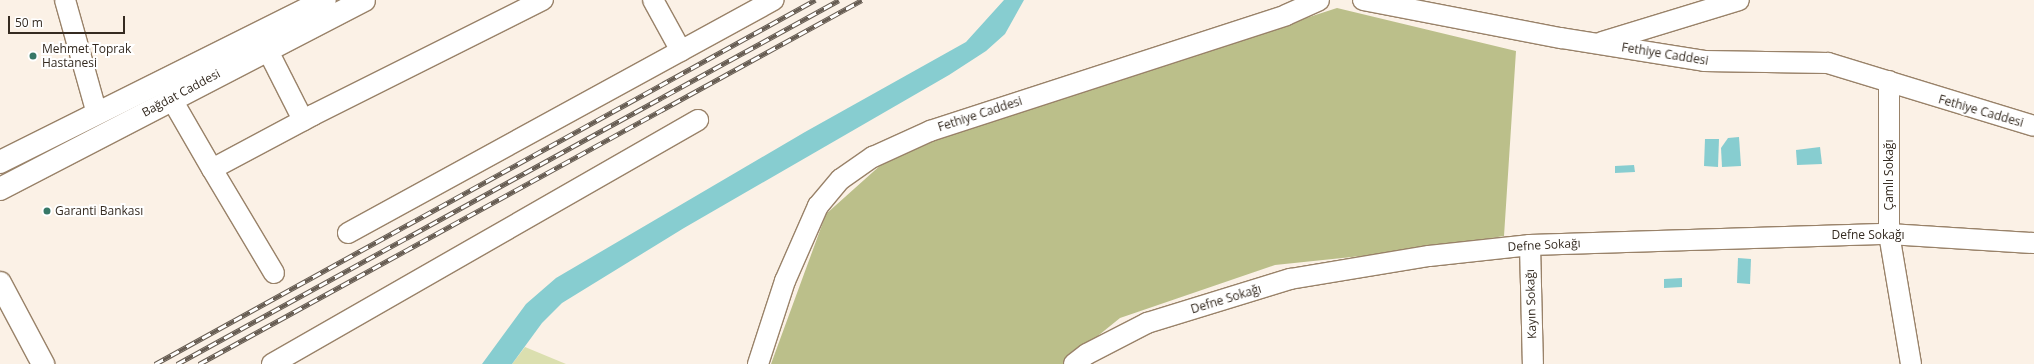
<!DOCTYPE html>
<meta charset="utf-8">
<style>
body{margin:0}
#map{position:relative;width:2034px;height:364px;overflow:hidden;background:#fbf1e6;font-family:"Open Sans",sans-serif}
div>[style]{position:absolute}
.green>*{inset:0;background:#dbdfaf}
.forest>*{inset:0;background:#bbbf8a}
.water>*{inset:0;background:#87cdd0}
.roads{filter:drop-shadow(1px 0 #998269) drop-shadow(-1px 0 #998269) drop-shadow(0 1px #998269) drop-shadow(0 -1px #998269)}
.minor>*{height:20px;margin:-10px;padding:0 10px;transform-origin:10px;border-radius:10px;background:#fff}
.major>*{height:22px;margin:-11px;padding:0 11px;transform-origin:11px;border-radius:11px;background:#fff}
.rail>*{height:4.5px;margin-top:-2.25px;transform-origin:0;background:repeating-linear-gradient(90deg,#fff 0 9px,#665c52 0 18px);box-sizing:border-box;border-block:1px solid #665c52}
.dots>*{width:11px;height:11px;translate:-50% -50%;box-sizing:border-box;border:2px solid #fff;border-radius:50%}
span{translate:-50% -50%;white-space:nowrap;text-align:center;line-height:1.15;-webkit-text-stroke:4px #fff;paint-order:stroke}
.poi-label{font-size:12px;color:#352b21}
.left{translate:0 -50%;text-align:left}
.street-label{font-size:12px;color:#352b21}
.scale{position:absolute;left:8px;top:16px;width:117px;height:18px;box-sizing:border-box;border:2px solid #352b21;border-top:0;padding-left:5px;font-size:12px;line-height:14px;white-space:nowrap;color:#352b21;-webkit-text-stroke:3px #fff;paint-order:stroke}
</style>
<div id="map">
<div class="green">
<div style="clip-path:polygon(525px 347px,566px 364px,512px 364px)"></div>
</div>
<div class="forest">
<div style="clip-path:polygon(1337px 8px,1516px 51px,1504px 236px,1419px 250px,1275px 265px,1120px 318px,1063px 364px,771px 364px,826px 214px,883px 163px,924px 142px)"></div>
</div>
<div class="water">
<div style="clip-path:polygon(1004px 0,1024px 0,1005px 34px,986px 51px,949px 75px,684px 228px,562px 303px,542px 323px,512px 364px,482px 364px,526px 304px,556px 278px,805px 132px,966px 42px)"></div>
<div style="clip-path:polygon(1739px 137px,1741px 166px,1722px 167px,1721px 148px,1728px 138px)"></div>
<div style="clip-path:polygon(1705px 139px,1719px 139px,1718px 167px,1704px 166px)"></div>
<div style="clip-path:polygon(1820px 147px,1822px 164px,1797px 165px,1796px 150px)"></div>
<div style="clip-path:polygon(1634px 165px,1635px 172px,1615px 173px,1615px 166px)"></div>
<div style="clip-path:polygon(1738px 258px,1751px 259px,1750px 284px,1737px 283px)"></div>
<div style="clip-path:polygon(1682px 278px,1682px 287px,1664px 288px,1664px 279px)"></div>
</div>
<div class="roads">
<div class="minor">
<div style="left:65px;top:0;width:118px;rotate:74.3deg"></div>
<div style="left:653px;top:0;width:58px;rotate:61.2deg"></div>
<div style="left:1363px;top:0;width:202px;rotate:10.9deg"></div>
<div style="left:1561px;top:38px;width:145px;rotate:9.1deg"></div>
<div style="left:1704px;top:61px;width:124px;rotate:0.9deg"></div>
<div style="left:1828px;top:63px;width:215px;rotate:17deg"></div>
<div style="left:1602px;top:42px;width:143px;rotate:-17deg"></div>
<div style="left:267px;top:49px;width:80px;rotate:63.1deg"></div>
<div style="left:1889px;top:81px;width:153px;rotate:90deg"></div>
<div style="left:1889px;top:234px;width:132px;rotate:80.4deg"></div>
<div style="left:171px;top:98px;width:82px;rotate:60deg"></div>
<div style="left:212px;top:169px;width:115px;rotate:-28.1deg"></div>
<div style="left:313px;top:115px;width:257px;rotate:-26.6deg"></div>
<div style="left:212px;top:169px;width:121px;rotate:59.2deg"></div>
<div style="left:348px;top:233px;width:485px;rotate:-28.7deg"></div>
<div style="left:1530px;top:245px;width:119px;rotate:88.6deg"></div>
<div style="left:272px;top:364px;width:491px;rotate:-29.8deg"></div>
<div style="left:758px;top:364px;width:87px;rotate:-72deg"></div>
<div style="left:785px;top:281px;width:82px;rotate:-66.3deg"></div>
<div style="left:818px;top:206px;width:35px;rotate:-50deg"></div>
<div style="left:841px;top:179px;width:39px;rotate:-35deg"></div>
<div style="left:873px;top:157px;width:63px;rotate:-24.5deg"></div>
<div style="left:930px;top:131px;width:374px;rotate:-18deg"></div>
<div style="left:1286px;top:15px;width:36px;rotate:-24deg"></div>
<div style="left:1074px;top:364px;width:16px;rotate:-38deg"></div>
<div style="left:1087px;top:354px;width:68px;rotate:-27.3deg"></div>
<div style="left:1147px;top:323px;width:150px;rotate:-17.1deg"></div>
<div style="left:1290px;top:279px;width:141px;rotate:-9.4deg"></div>
<div style="left:1429px;top:256px;width:102px;rotate:-6.2deg"></div>
<div style="left:1530px;top:245px;width:359px;rotate:-1.8deg"></div>
<div style="left:1889px;top:234px;width:145px;rotate:3.6deg"></div>
</div>
<div class="major">
<div style="left:0;top:162px;width:363px;rotate:-26.5deg"></div>
<div style="left:0;top:189px;width:410px;rotate:-27.4deg"></div>
<div style="left:0;top:283px;width:92px;rotate:62deg"></div>
</div>
</div>
<div class="rail">
<div style="left:155px;top:364px;width:754px;rotate:-28.88deg"></div>
<div style="left:177px;top:364px;width:755px;rotate:-28.8deg"></div>
<div style="left:199px;top:364px;width:756px;rotate:-28.77deg"></div>
</div>
<div class="dots">
<div style="left:33px;top:56px;background:#377867"></div>
<div style="left:47px;top:211px;background:#377867"></div>
</div>
<div class="poi-label">
<span class="left" style="left:42px;top:56px">Mehmet Toprak<br>Hastanesi</span>
<span class="left" style="left:55px;top:211px">Garanti Bankası</span>
</div>
<div class="street-label">
<span style="left:1665px;top:54px;rotate:9deg">Fethiye Caddesi</span>
<span style="left:181px;top:93px;rotate:-28deg">Bağdat Caddesi</span>
<span style="left:1981px;top:111px;rotate:16deg">Fethiye Caddesi</span>
<span style="left:980px;top:114px;rotate:-18deg">Fethiye Caddesi</span>
<span style="left:1889px;top:175px;rotate:-90deg">Çamlı Sokağı</span>
<span style="left:1868px;top:235px">Defne Sokağı</span>
<span style="left:1544px;top:245px;rotate:-3deg">Defne Sokağı</span>
<span style="left:1226px;top:299px;rotate:-17deg">Defne Sokağı</span>
<span style="left:1531px;top:304px;rotate:-92deg">Kayın Sokağı</span>
</div>
<div class="scale">50 m</div>
</div>
